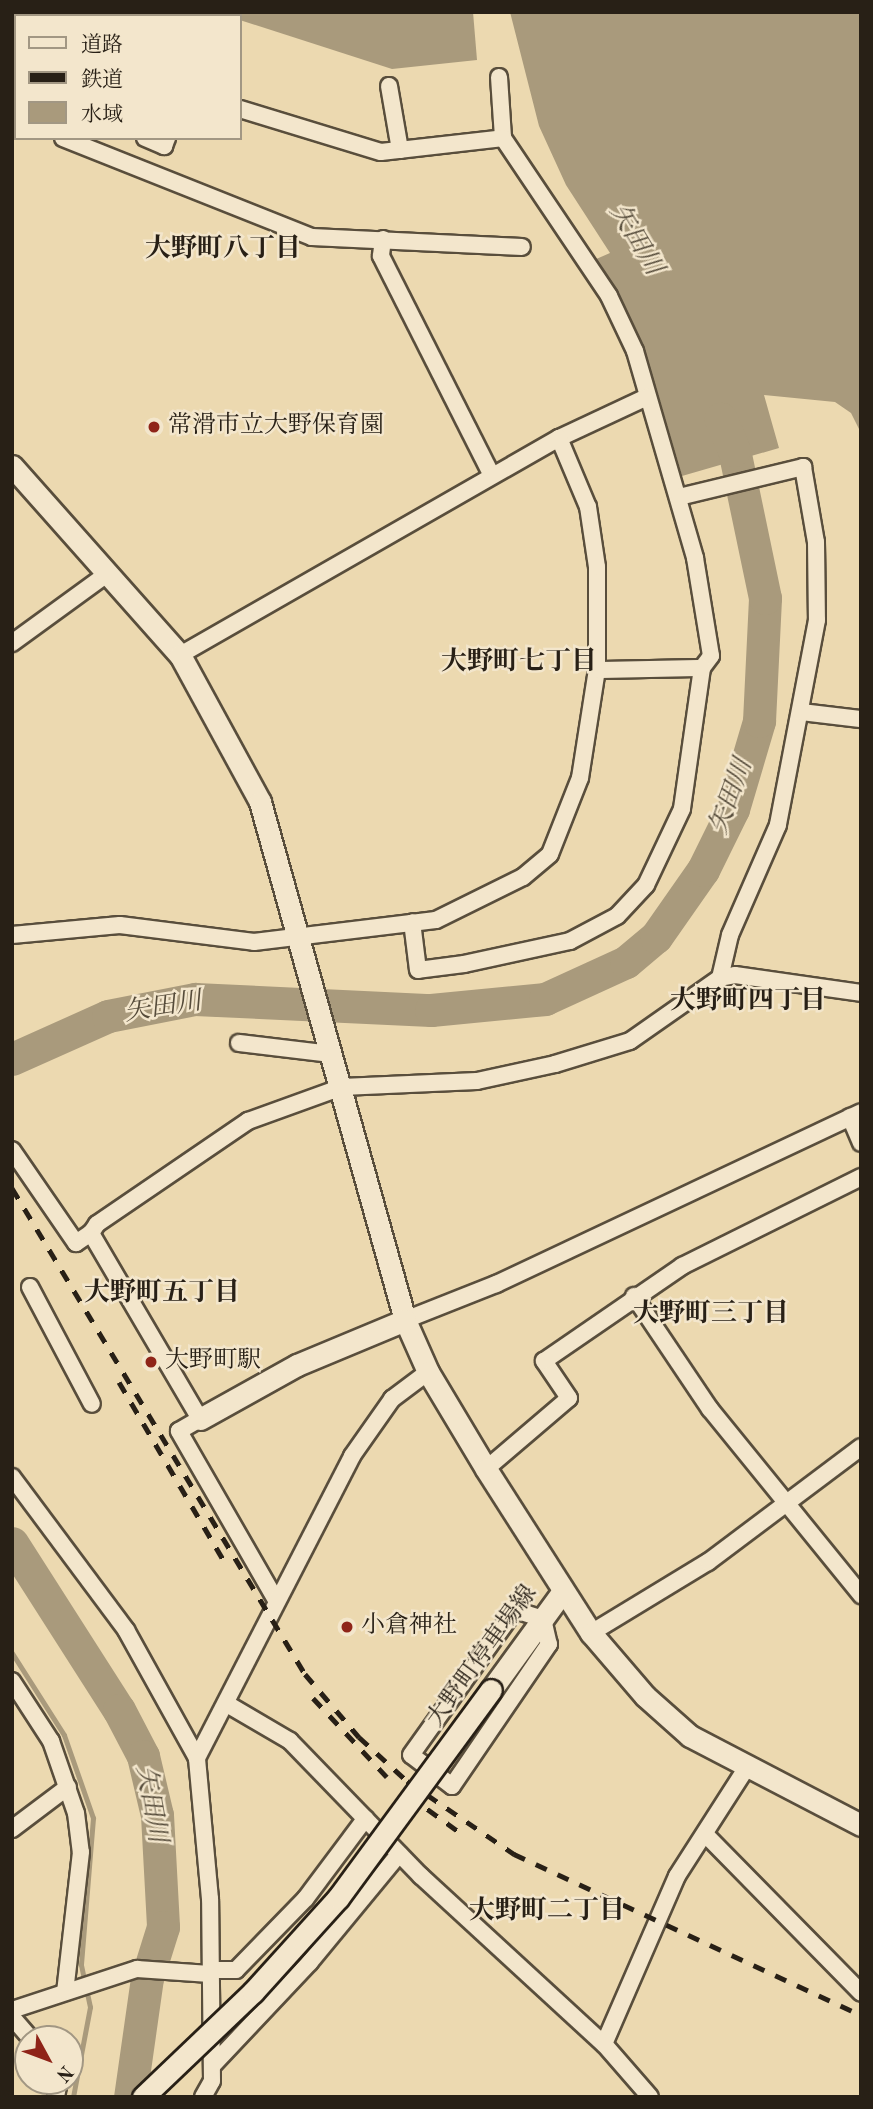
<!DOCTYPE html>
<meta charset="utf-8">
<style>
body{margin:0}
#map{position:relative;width:873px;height:2109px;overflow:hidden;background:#ecd9b0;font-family:"Old Standard TT","Noto Serif JP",serif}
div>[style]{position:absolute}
.water>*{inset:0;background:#a99a7c}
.stream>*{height:5px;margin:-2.5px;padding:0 2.5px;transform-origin:2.5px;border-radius:2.5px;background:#a99a7c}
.river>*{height:33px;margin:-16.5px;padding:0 16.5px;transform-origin:16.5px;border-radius:16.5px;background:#a99a7c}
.roads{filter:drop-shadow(2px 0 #594e3c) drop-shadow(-2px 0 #594e3c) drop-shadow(0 2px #594e3c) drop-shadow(0 -2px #594e3c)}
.street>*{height:16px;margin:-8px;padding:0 8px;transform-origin:8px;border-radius:8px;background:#f3e6cc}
.secondary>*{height:21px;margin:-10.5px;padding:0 10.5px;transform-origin:10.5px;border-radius:10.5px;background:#f3e6cc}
.rail>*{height:5px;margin-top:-2.5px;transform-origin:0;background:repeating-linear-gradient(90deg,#282016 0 12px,transparent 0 24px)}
.bridges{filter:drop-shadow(2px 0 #282016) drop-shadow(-2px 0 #282016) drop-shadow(0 2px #282016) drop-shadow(0 -2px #282016)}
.secondary-bridge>*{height:21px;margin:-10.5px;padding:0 10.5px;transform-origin:10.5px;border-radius:10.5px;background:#f3e6cc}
.dots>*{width:19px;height:19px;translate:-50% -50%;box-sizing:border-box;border:4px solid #f3e6cc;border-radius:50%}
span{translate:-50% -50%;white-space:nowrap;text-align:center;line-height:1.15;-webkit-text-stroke:5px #f3e6cc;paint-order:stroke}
.poi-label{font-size:24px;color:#282016}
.left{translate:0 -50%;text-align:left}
.street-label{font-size:24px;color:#282016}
.water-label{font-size:26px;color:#554b3a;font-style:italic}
.neighbourhood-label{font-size:26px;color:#282016;font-weight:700}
.frame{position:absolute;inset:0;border:14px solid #282016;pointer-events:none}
.legend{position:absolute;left:14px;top:14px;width:228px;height:126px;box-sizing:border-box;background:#f3e6cc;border:2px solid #a29783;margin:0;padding:9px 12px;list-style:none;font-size:21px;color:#282016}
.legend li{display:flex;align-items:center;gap:14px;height:35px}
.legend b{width:35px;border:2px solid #a29783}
.north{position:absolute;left:14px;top:2025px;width:70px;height:70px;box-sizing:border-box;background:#f3e6cc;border:2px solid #a29783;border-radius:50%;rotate:131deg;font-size:19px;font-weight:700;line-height:28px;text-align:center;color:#282016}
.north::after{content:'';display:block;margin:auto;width:24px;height:32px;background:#8f2418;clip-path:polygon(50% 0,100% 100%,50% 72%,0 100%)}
</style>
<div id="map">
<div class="water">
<div style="clip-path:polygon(215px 12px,473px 12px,477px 60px,392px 69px)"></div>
<div style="clip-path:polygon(510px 12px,861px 12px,861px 433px,851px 413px,835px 402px,764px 395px,779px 448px,682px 476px,656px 387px,594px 260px,610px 253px,566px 185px,539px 126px)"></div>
</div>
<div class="stream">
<div style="left:12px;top:1653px;width:97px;rotate:57.6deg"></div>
<div style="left:64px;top:1735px;width:88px;rotate:70.7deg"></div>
<div style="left:93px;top:1818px;width:147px;rotate:94.7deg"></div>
<div style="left:81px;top:1965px;width:43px;rotate:77.9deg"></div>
<div style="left:90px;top:2007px;width:92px;rotate:100.7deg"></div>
</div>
<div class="river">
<div style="left:12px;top:1059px;width:105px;rotate:-24.1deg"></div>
<div style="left:108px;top:1016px;width:89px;rotate:-11.1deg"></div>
<div style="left:195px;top:999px;width:236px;rotate:2.7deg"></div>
<div style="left:431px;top:1010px;width:115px;rotate:-5.5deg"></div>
<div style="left:545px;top:999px;width:89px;rotate:-24.6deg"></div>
<div style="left:626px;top:962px;width:39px;rotate:-40deg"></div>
<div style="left:656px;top:937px;width:82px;rotate:-55deg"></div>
<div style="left:703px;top:870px;width:68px;rotate:-63.8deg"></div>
<div style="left:733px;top:809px;width:92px;rotate:-73.5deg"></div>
<div style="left:759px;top:721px;width:123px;rotate:-87.2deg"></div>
<div style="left:765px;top:598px;width:151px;rotate:-101.8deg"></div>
<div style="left:734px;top:450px;width:34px;rotate:-113deg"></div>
<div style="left:12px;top:1543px;width:198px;rotate:57.4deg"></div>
<div style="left:119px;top:1710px;width:52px;rotate:62.4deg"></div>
<div style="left:143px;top:1756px;width:61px;rotate:76.7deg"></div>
<div style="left:157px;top:1815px;width:112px;rotate:86.9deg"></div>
<div style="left:163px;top:1927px;width:53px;rotate:107.4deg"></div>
<div style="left:147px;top:1978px;width:120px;rotate:98.1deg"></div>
</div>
<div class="roads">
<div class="street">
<div style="left:499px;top:77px;width:61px;rotate:86.2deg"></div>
<div style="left:12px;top:84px;width:4px;rotate:14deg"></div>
<div style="left:389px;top:86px;width:65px;rotate:80.2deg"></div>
<div style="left:240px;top:109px;width:147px;rotate:17deg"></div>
<div style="left:381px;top:152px;width:123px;rotate:-6.5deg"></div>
<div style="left:503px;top:138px;width:190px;rotate:56.1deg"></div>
<div style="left:609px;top:296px;width:61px;rotate:64.7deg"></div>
<div style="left:635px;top:351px;width:216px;rotate:73.8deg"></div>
<div style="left:695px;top:558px;width:99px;rotate:80.7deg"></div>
<div style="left:711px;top:656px;width:15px;rotate:127deg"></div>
<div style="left:702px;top:668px;width:142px;rotate:98.1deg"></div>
<div style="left:682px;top:809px;width:84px;rotate:115.3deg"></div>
<div style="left:646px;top:885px;width:42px;rotate:133.1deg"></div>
<div style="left:617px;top:916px;width:53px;rotate:152deg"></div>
<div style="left:570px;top:941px;width:108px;rotate:167.8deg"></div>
<div style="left:464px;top:964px;width:46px;rotate:172.6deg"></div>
<div style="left:418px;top:970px;width:48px;rotate:-97.1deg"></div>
<div style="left:12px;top:118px;width:4px;rotate:27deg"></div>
<div style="left:63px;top:138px;width:268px;rotate:21.7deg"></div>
<div style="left:312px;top:237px;width:210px;rotate:2.7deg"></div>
<div style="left:145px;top:138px;width:21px;rotate:23deg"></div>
<div style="left:164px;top:146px;width:9px;rotate:-69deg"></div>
<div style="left:383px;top:239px;width:17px;rotate:97deg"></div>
<div style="left:381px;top:256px;width:244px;rotate:63.2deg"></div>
<div style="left:559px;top:438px;width:97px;rotate:-25deg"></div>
<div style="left:679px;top:497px;width:128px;rotate:-13.6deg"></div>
<div style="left:803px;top:467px;width:76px;rotate:80.2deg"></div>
<div style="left:816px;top:542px;width:78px;rotate:89.3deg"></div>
<div style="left:817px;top:620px;width:209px;rotate:100.8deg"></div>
<div style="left:778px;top:825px;width:120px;rotate:113.6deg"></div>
<div style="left:730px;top:935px;width:44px;rotate:103.1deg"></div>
<div style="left:12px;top:643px;width:117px;rotate:-36deg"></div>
<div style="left:597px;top:670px;width:105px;rotate:-1.1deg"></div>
<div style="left:801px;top:712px;width:60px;rotate:6.7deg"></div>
<div style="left:12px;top:935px;width:108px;rotate:-5.3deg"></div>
<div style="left:120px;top:925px;width:135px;rotate:7.2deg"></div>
<div style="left:254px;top:942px;width:183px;rotate:-6.9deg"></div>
<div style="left:436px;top:920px;width:97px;rotate:-26.3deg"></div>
<div style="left:523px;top:877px;width:35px;rotate:-40deg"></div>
<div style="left:550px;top:854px;width:82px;rotate:-68.5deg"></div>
<div style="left:580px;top:778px;width:109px;rotate:-81.1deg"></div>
<div style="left:597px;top:670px;width:103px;rotate:-90deg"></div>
<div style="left:597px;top:567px;width:61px;rotate:-98.5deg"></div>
<div style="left:588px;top:507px;width:75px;rotate:-112.8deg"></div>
<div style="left:559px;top:438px;width:437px;rotate:150.2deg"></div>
<div style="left:239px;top:1043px;width:93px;rotate:6.8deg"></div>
<div style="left:850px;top:1117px;width:28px;rotate:67deg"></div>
<div style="left:12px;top:1150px;width:113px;rotate:55.5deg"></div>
<div style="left:76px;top:1243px;width:18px;rotate:-34deg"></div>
<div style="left:30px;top:1287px;width:132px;rotate:62.1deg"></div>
<div style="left:634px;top:1296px;width:136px;rotate:56.1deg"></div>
<div style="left:710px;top:1409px;width:240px;rotate:50.9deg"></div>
<div style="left:405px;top:1320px;width:98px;rotate:-21.6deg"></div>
<div style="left:496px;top:1284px;width:403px;rotate:-25.2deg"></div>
<div style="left:486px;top:1469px;width:109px;rotate:-40.5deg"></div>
<div style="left:569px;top:1398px;width:45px;rotate:-124deg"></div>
<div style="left:544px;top:1361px;width:168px;rotate:-34.5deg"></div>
<div style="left:682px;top:1266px;width:200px;rotate:-26.4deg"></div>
<div style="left:12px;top:1477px;width:191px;rotate:53.3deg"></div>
<div style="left:126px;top:1630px;width:146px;rotate:61deg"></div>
<div style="left:276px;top:1600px;width:195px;rotate:-119.9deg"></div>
<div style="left:179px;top:1431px;width:24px;rotate:-30deg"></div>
<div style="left:200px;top:1419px;width:216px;rotate:-120.4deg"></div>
<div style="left:91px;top:1233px;width:11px;rotate:-56deg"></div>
<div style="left:97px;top:1224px;width:183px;rotate:-34.3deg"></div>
<div style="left:248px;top:1121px;width:100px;rotate:-19.9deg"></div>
<div style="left:342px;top:1087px;width:135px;rotate:-2.5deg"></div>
<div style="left:477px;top:1081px;width:80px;rotate:-12.3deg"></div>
<div style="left:555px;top:1064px;width:78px;rotate:-17deg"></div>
<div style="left:630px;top:1041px;width:110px;rotate:-35deg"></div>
<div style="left:720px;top:978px;width:15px;rotate:-11deg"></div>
<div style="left:735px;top:975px;width:127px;rotate:8.1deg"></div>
<div style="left:515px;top:1610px;width:29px;rotate:18deg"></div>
<div style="left:543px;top:1619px;width:26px;rotate:77deg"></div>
<div style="left:549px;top:1644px;width:172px;rotate:124.3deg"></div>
<div style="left:452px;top:1786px;width:51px;rotate:-142.9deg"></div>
<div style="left:411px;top:1755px;width:178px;rotate:-54.4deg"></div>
<div style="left:591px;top:1633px;width:137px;rotate:-31.3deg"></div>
<div style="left:708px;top:1562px;width:191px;rotate:-36.9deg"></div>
<div style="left:12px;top:1681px;width:72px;rotate:57deg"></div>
<div style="left:51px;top:1741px;width:76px;rotate:70.9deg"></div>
<div style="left:76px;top:1813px;width:39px;rotate:83deg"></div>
<div style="left:81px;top:1852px;width:141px;rotate:96.5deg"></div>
<div style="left:227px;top:1704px;width:73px;rotate:30.4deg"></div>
<div style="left:290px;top:1741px;width:188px;rotate:45.9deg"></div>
<div style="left:421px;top:1876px;width:248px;rotate:42.6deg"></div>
<div style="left:604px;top:2044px;width:70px;rotate:49deg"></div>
<div style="left:12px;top:1829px;width:70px;rotate:-36.9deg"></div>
<div style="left:706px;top:1835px;width:221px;rotate:45.5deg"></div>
<div style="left:210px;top:1970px;width:26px"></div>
<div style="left:236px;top:1970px;width:100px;rotate:-45.8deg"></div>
<div style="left:306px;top:1898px;width:99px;rotate:-53.2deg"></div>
<div style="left:12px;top:2010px;width:132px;rotate:-18.2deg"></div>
<div style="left:137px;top:1969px;width:73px;rotate:3.9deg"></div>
<div style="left:12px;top:2017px;width:29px;rotate:49deg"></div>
<div style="left:604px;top:2044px;width:183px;rotate:-66.5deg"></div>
<div style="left:677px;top:1876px;width:130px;rotate:-57.3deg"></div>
<div style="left:212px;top:2066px;width:143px;rotate:-46.7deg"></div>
<div style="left:310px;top:1962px;width:140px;rotate:-50.5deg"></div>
<div style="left:56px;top:2097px;width:16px;rotate:-79deg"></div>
<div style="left:203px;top:2097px;width:18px;rotate:-61deg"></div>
<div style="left:212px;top:2081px;width:182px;rotate:-90.6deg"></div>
<div style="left:210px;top:1899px;width:142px;rotate:-95.3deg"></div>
<div style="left:197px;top:1758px;width:339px;rotate:-62.8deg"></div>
<div style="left:352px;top:1456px;width:70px;rotate:-54.9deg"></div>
<div style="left:392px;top:1399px;width:45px;rotate:-36.9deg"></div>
</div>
<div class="secondary">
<div style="left:12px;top:466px;width:253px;rotate:48.4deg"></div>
<div style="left:180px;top:655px;width:167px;rotate:61.4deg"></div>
<div style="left:260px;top:802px;width:538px;rotate:74.36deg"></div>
<div style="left:405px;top:1320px;width:57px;rotate:66.1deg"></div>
<div style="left:428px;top:1372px;width:113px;rotate:59.1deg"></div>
<div style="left:486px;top:1469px;width:195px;rotate:57.4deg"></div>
<div style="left:591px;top:1633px;width:83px;rotate:49.4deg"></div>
<div style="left:645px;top:1696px;width:60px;rotate:41.6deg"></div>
<div style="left:690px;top:1736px;width:193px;rotate:27.5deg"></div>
<div style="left:200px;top:1419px;width:111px;rotate:-29.1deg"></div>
<div style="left:297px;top:1365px;width:117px;rotate:-22.6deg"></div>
<div style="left:491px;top:1690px;width:122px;rotate:-54deg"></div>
</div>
</div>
<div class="rail">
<div style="left:12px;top:1188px;width:567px;rotate:58.92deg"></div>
<div style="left:305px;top:1674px;width:83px;rotate:49.4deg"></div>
<div style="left:359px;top:1737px;width:65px;rotate:42.5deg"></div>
<div style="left:407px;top:1781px;width:130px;rotate:34.3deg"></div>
<div style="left:514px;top:1854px;width:383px;rotate:24.9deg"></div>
<div style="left:119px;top:1382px;width:210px;rotate:59.6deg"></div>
<div style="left:313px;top:1698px;width:108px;rotate:46.9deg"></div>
<div style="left:408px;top:1795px;width:67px;rotate:35.8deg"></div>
</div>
<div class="bridges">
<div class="secondary-bridge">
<div style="left:143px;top:2097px;width:152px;rotate:-43.7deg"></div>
<div style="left:253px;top:1992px;width:127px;rotate:-47.9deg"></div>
<div style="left:338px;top:1898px;width:258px;rotate:-53.7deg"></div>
</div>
</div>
<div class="dots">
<div style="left:154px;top:427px;background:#8f2418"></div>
<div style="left:151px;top:1362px;background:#8f2418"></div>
<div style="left:347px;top:1627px;background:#8f2418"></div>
</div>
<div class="poi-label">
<span class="left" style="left:168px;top:427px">常滑市立大野保育園</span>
<span class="left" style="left:165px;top:1362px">大野町駅</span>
<span class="left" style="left:361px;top:1627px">小倉神社</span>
</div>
<div class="street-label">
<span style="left:483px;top:1657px;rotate:-54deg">大野町停車場線</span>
</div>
<div class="water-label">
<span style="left:635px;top:240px;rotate:59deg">矢田川</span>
<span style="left:732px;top:797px;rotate:-70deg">矢田川</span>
<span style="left:163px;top:1008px;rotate:-9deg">矢田川</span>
<span style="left:150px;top:1804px;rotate:80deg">矢田川</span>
</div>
<div class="neighbourhood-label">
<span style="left:223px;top:250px">大野町八丁目</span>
<span style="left:519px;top:663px">大野町七丁目</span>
<span style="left:748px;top:1002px">大野町四丁目</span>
<span style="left:162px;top:1294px">大野町五丁目</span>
<span style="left:711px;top:1315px">大野町三丁目</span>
<span style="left:547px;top:1912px">大野町二丁目</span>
</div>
<div class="frame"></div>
<ul class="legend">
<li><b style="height:9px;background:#f3e6cc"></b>道路</li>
<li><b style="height:9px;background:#282016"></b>鉄道</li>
<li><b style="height:19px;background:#a99a7c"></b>水域</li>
</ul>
<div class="north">N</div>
</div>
